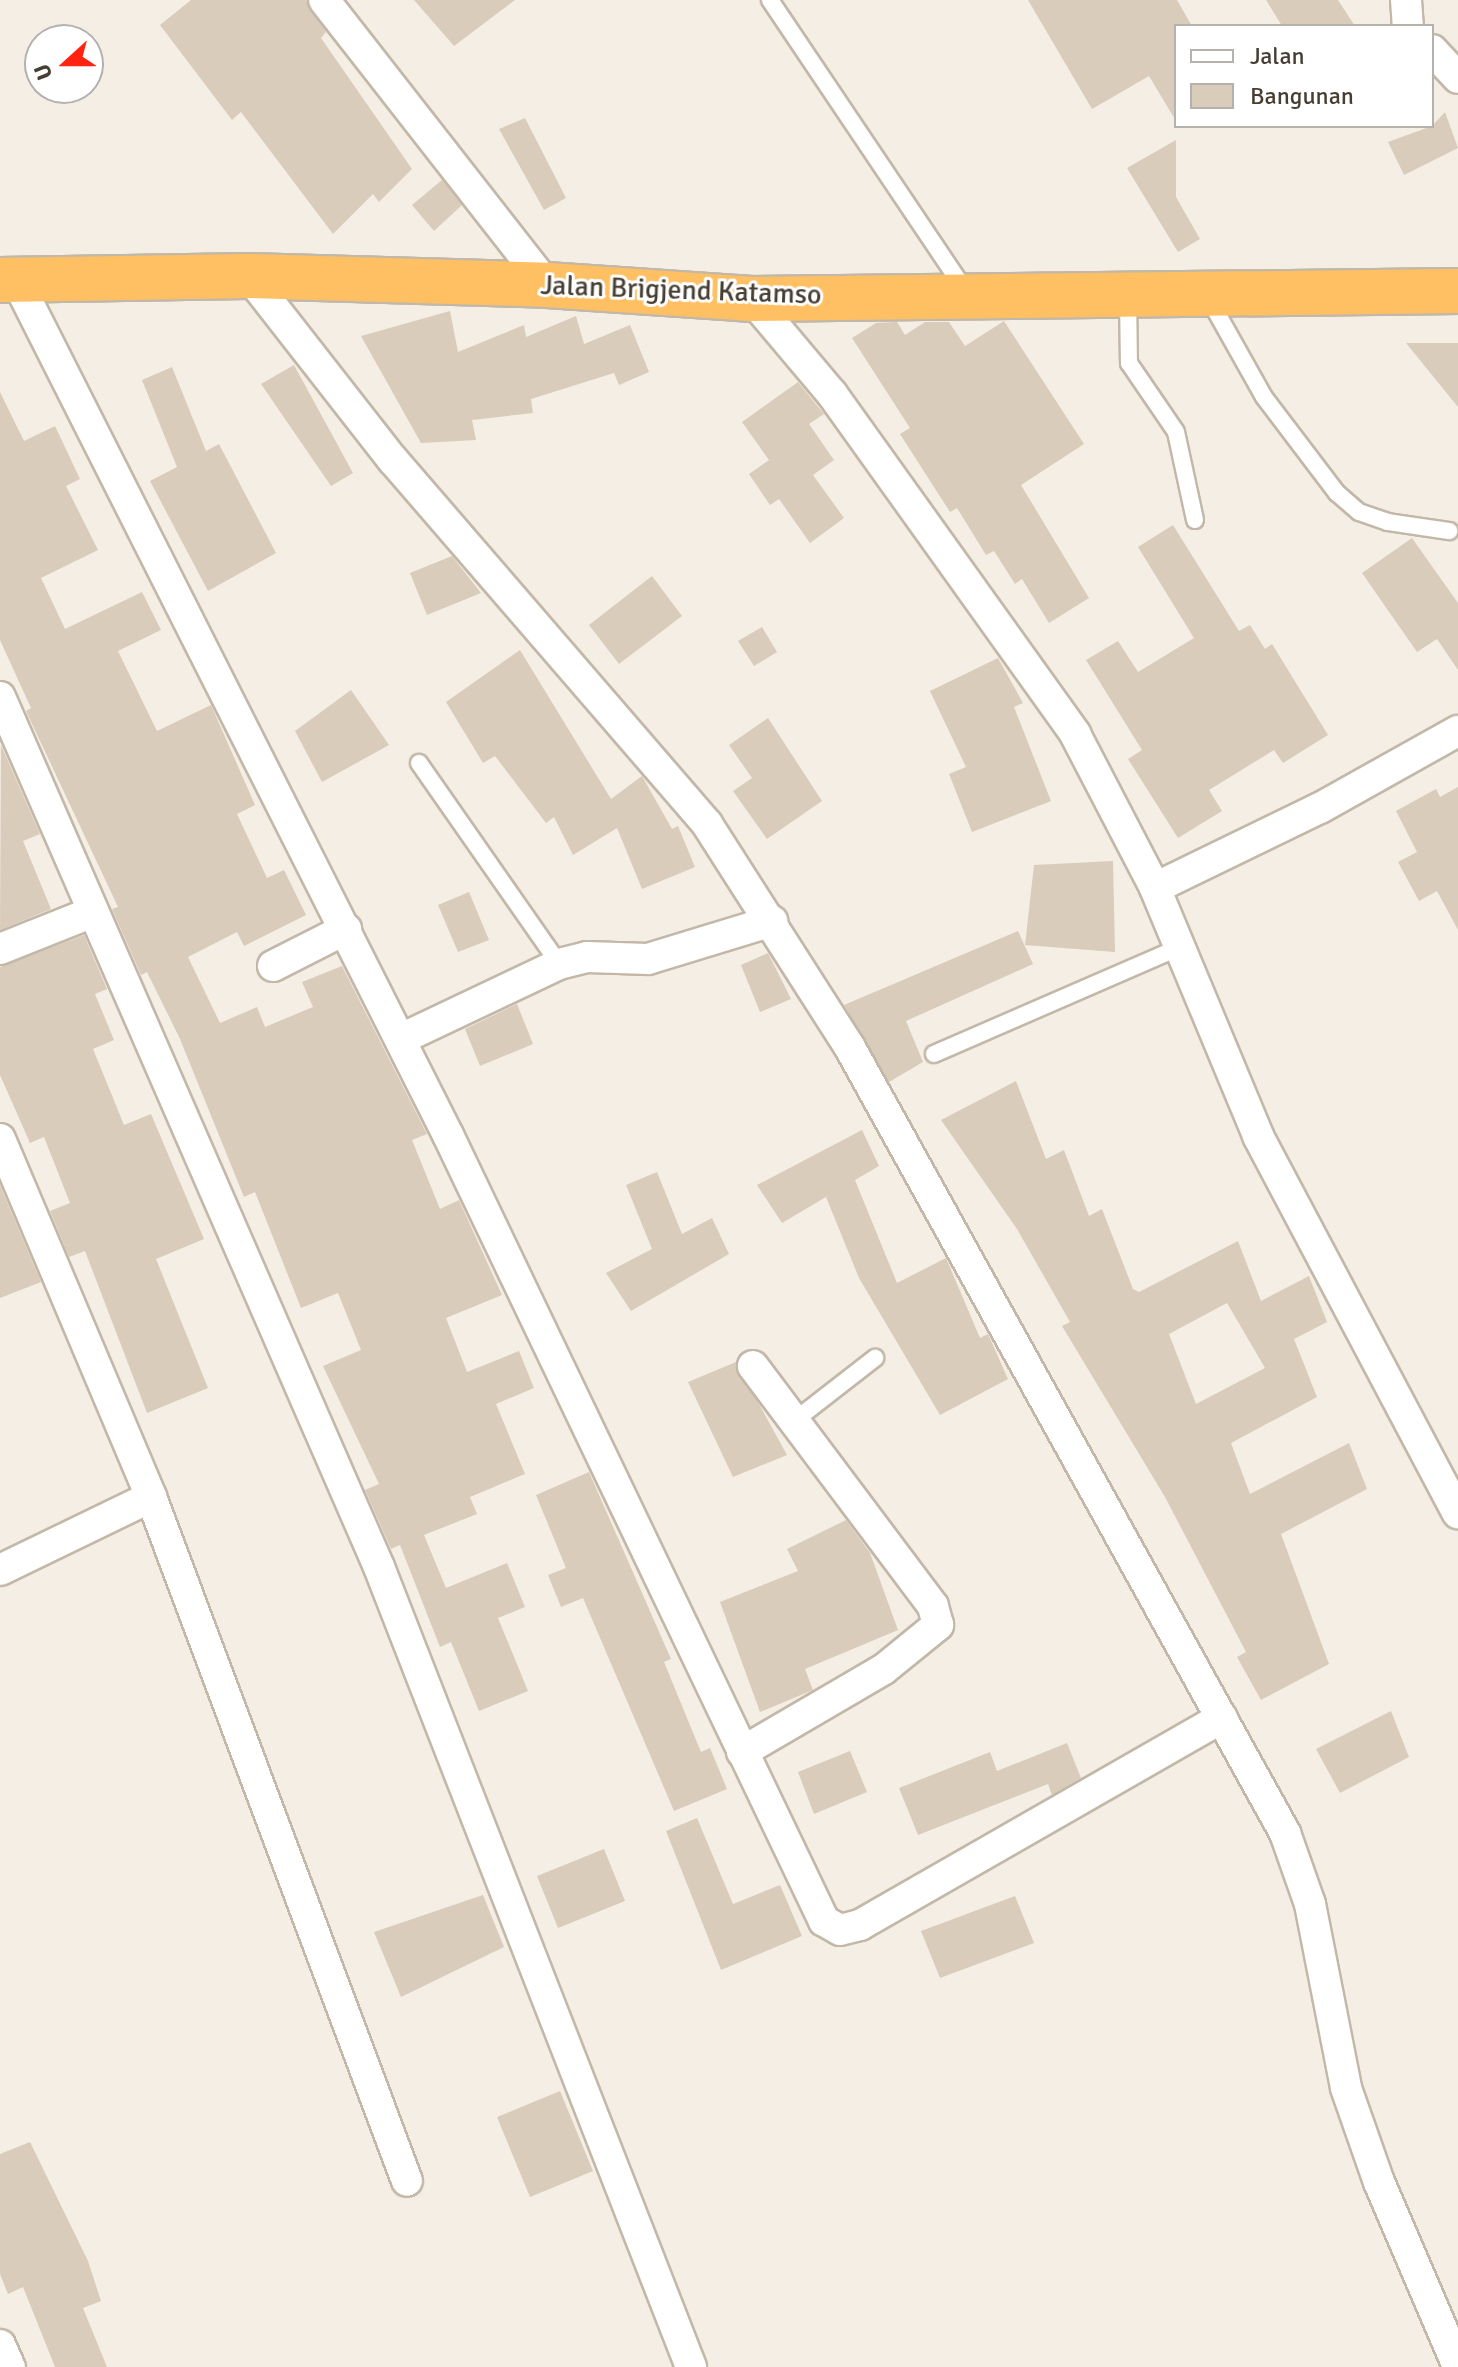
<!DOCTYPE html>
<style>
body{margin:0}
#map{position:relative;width:1458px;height:2367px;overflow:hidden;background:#f4eee4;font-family:Signika,sans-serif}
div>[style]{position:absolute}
.building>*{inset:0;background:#daccbb}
.roads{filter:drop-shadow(2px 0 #c3b8a8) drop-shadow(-2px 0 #c3b8a8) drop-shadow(0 2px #c3b8a8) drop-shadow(0 -2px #c3b8a8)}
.lane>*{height:16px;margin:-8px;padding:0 8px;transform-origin:8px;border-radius:8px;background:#fff}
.street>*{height:30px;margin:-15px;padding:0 15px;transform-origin:15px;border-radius:15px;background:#fff}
.highway>*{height:44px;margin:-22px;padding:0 22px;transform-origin:22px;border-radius:22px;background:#ffc064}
span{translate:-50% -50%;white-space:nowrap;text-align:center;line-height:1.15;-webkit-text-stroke:6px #fff;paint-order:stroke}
.street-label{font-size:28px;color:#473e33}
.legend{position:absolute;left:1174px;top:24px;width:260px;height:104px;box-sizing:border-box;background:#fff;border:2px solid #b5b2ad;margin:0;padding:10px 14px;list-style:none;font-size:24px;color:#473e33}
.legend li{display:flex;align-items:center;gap:16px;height:40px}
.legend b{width:40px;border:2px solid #b5b2ad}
.north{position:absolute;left:24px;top:24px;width:80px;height:80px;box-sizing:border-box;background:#fff;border:2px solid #b5b2ad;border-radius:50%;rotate:249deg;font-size:22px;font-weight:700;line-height:32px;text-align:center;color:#473e33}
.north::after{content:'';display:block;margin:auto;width:28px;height:36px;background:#ff2310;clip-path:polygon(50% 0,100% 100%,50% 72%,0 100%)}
</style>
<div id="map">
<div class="building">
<div style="clip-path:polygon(191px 0,306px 0,326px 32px,321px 38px,412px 169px,379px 202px,373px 194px,333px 234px,241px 112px,232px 120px,160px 25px)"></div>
<div style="clip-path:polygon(414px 0,515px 0,454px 46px)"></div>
<div style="clip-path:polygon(1028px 0,1177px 0,1192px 26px,1176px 26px,1176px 121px,1149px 76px,1092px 109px)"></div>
<div style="clip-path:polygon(1266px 0,1338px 0,1355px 26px,1282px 26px)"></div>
<div style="clip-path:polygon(1445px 112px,1458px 148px,1404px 175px,1388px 142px,1432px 126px)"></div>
<div style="clip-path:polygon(525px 118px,566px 198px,544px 210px,499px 129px)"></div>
<div style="clip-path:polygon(1176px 140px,1176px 197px,1200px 239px,1178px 252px,1127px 168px)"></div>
<div style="clip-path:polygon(442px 180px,462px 205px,434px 231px,412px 205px)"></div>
<div style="clip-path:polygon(450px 311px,458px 352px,524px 325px,526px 337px,576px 316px,584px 344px,630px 325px,649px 372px,619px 385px,614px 373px,531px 399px,533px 413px,472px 420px,476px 440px,421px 443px,361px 336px)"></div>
<div style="clip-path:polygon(1004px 321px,1084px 444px,1021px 485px,1089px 598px,1049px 623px,1022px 579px,1015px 584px,994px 551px,986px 555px,957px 508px,950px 512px,900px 434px,910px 428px,852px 338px,876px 323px,897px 322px,905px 335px,925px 322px,949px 322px,965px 346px)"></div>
<div style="clip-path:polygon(1406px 343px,1458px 343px,1458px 407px)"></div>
<div style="clip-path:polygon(294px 365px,353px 473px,331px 486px,261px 384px)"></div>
<div style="clip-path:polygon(172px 367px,206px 451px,219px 444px,276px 553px,208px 591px,150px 481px,177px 467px,142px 380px)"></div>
<div style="clip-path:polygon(798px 382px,824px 414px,809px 424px,834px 460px,813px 475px,844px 518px,810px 543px,779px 499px,770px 505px,749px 474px,769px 460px,742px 422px)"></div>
<div style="clip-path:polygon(0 392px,24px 441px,55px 426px,80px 479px,66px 486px,98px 550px,41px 578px,65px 629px,142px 592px,161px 630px,118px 651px,157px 731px,211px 705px,255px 805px,237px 814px,267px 878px,284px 870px,306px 915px,244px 946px,237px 932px,188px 957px,220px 1023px,257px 1007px,265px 1027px,313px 1007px,302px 982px,342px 966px,427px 1134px,412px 1140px,440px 1209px,459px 1200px,502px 1295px,446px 1318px,467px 1372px,519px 1351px,534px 1388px,496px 1404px,525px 1474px,470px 1497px,477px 1514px,424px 1535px,446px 1588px,507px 1563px,525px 1607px,498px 1618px,528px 1691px,479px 1711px,451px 1642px,440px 1647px,400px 1545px,391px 1549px,365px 1490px,379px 1484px,323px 1366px,361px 1350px,338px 1293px,301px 1308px,255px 1192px,244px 1197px,180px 1039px,147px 972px,141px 975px,112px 909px,118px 907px,26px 711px,31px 708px,0 640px)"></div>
<div style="clip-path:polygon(1173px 525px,1239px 631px,1250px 625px,1265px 649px,1272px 644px,1328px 735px,1283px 763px,1274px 750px,1209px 790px,1222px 811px,1178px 838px,1128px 759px,1142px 750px,1086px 660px,1118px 641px,1138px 672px,1194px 638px,1138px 547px)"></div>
<div style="clip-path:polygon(1412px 538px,1458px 603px,1458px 670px,1437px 639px,1417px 652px,1362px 573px)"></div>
<div style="clip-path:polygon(452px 556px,481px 593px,427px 615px,410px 573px)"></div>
<div style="clip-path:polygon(652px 576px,682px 616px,619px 664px,589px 625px)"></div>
<div style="clip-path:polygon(762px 627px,777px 652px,754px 666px,738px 641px)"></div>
<div style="clip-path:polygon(520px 650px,611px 799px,642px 776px,672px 829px,678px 826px,695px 867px,642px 889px,617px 828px,573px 855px,554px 817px,546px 823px,495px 756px,483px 763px,446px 702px)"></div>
<div style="clip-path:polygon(998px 658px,1023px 703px,1014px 707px,1051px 801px,972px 832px,949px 774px,966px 767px,930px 691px)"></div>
<div style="clip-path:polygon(351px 690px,389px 745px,322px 782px,295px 731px)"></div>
<div style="clip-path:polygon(768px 718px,822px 801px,767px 839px,733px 791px,752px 778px,729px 745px)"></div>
<div style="clip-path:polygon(1px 745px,40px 834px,23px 841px,51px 909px,0 930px)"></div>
<div style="clip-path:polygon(1458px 787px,1458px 930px,1437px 891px,1419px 901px,1398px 862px,1417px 852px,1396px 811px,1436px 789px,1440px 797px)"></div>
<div style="clip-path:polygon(1113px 861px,1115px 952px,1025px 945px,1034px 865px)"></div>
<div style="clip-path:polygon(469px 892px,489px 940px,458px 952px,438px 905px)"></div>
<div style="clip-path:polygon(1018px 931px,1033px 964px,906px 1021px,923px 1062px,889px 1082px,844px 1005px)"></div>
<div style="clip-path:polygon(84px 935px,107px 989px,95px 994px,114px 1040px,93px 1049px,124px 1125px,151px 1114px,204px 1239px,156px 1259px,208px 1388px,147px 1413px,85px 1251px,69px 1257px,50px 1211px,70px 1203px,44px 1137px,30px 1143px,0 1075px,0 967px)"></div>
<div style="clip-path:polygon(768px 953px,791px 999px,760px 1012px,741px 965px)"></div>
<div style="clip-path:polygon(517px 1004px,533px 1044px,480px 1066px,465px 1029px)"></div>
<div style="clip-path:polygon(evenodd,1016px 1081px,1046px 1159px,1064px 1150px,1089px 1216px,1102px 1209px,1133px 1289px,1139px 1292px,1238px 1241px,1261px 1301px,1309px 1276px,1327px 1322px,1294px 1339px,1317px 1397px,1231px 1443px,1250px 1494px,1349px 1443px,1367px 1489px,1281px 1534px,1329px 1664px,1261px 1700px,1237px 1657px,1246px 1652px,1165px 1497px,1062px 1326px,1070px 1322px,1017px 1229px,941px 1120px,1016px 1081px,1227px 1303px,1265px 1368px,1196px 1404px,1169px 1334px,1227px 1303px)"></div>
<div style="clip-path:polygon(862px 1130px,879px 1166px,855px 1180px,897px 1283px,946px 1258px,980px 1338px,988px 1334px,1008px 1379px,940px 1415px,859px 1278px,826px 1197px,782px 1223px,757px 1185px)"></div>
<div style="clip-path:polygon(657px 1172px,682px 1234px,712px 1218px,729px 1254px,631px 1311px,606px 1273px,652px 1249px,626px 1185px)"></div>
<div style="clip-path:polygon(0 1185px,41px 1282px,0 1298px)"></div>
<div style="clip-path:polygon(736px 1362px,787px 1455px,733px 1477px,688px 1382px)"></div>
<div style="clip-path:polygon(589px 1472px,671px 1659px,664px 1662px,701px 1752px,710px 1748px,727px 1789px,674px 1811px,583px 1598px,561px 1607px,548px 1575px,566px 1568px,536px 1495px)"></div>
<div style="clip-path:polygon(846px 1520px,870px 1553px,898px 1630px,805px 1669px,813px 1690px,760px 1712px,720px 1602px,798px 1571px,787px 1549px)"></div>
<div style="clip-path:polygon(1391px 1711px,1409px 1757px,1340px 1793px,1316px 1749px)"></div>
<div style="clip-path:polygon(1067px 1743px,1081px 1778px,1052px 1795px,1048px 1784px,918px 1835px,899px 1788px,990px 1752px,997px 1771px)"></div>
<div style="clip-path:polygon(850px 1751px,867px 1792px,814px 1814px,798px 1772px)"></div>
<div style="clip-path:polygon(697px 1818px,733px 1904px,780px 1885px,802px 1936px,721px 1970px,666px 1831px)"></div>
<div style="clip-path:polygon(604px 1849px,625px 1901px,558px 1928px,537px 1876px)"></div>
<div style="clip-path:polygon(483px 1895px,504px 1947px,401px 1997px,374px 1932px)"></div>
<div style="clip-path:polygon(1015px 1896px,1034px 1943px,940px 1978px,921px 1931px)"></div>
<div style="clip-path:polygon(560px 2091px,593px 2171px,530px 2197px,497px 2117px)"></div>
<div style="clip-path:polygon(30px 2142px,88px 2261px,101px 2301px,83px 2308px,107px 2367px,55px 2367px,23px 2287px,8px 2294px,0 2274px,0 2154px)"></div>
</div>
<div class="roads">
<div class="lane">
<div style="left:770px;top:0;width:352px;rotate:56.1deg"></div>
<div style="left:1128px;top:295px;width:68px;rotate:89.2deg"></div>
<div style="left:1129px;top:363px;width:83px;rotate:55.7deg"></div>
<div style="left:1176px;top:432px;width:90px;rotate:77.8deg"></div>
<div style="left:1209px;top:299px;width:112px;rotate:60.7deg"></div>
<div style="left:1264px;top:397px;width:121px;rotate:52.8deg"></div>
<div style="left:1337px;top:493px;width:29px;rotate:41deg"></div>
<div style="left:1359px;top:512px;width:31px;rotate:19deg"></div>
<div style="left:1388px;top:522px;width:62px;rotate:8.4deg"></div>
<div style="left:419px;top:763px;width:245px;rotate:55.1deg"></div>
<div style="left:934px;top:1054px;width:266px;rotate:-23.5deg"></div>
<div style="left:794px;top:1421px;width:103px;rotate:-37.9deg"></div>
</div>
<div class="street">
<div style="left:324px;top:0;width:362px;rotate:52deg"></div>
<div style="left:1406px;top:0;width:26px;rotate:86deg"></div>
<div style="left:1432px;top:50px;width:38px;rotate:47deg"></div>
<div style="left:249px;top:276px;width:234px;rotate:52deg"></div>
<div style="left:393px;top:460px;width:481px;rotate:49.2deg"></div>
<div style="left:707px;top:824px;width:264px;rotate:57.4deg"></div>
<div style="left:849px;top:1046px;width:900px;rotate:61.01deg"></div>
<div style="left:1285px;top:1833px;width:75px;rotate:70.6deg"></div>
<div style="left:1310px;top:1904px;width:187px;rotate:78.9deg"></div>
<div style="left:1346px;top:2088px;width:100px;rotate:70.7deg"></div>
<div style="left:1379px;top:2182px;width:200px;rotate:66.8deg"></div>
<div style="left:16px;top:279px;width:959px;rotate:63.22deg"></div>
<div style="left:448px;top:1135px;width:871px;rotate:64.43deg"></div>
<div style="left:824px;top:1921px;width:18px;rotate:29deg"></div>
<div style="left:840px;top:1930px;width:21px;rotate:-14deg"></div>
<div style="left:860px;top:1925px;width:417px;rotate:-29.8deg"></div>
<div style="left:752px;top:299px;width:124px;rotate:49.9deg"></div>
<div style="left:832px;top:394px;width:418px;rotate:54.4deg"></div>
<div style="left:1075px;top:734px;width:174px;rotate:62.5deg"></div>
<div style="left:1155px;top:888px;width:269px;rotate:67.4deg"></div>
<div style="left:1258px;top:1136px;width:427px;rotate:62.1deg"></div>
<div style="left:0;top:697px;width:949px;rotate:66.46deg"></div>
<div style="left:379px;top:1567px;width:859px;rotate:68.69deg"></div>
<div style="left:1155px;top:888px;width:183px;rotate:-25.9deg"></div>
<div style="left:1320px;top:808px;width:158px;rotate:-29.2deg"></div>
<div style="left:0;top:949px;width:100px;rotate:-21.7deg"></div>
<div style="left:273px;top:966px;width:82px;rotate:-26.9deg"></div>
<div style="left:401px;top:1039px;width:175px;rotate:-25.4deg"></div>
<div style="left:559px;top:964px;width:29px;rotate:-14deg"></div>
<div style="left:587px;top:957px;width:61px;rotate:1.9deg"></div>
<div style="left:648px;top:959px;width:130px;rotate:-17deg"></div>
<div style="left:0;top:1139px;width:389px;rotate:67.1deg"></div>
<div style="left:151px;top:1497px;width:730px;rotate:69.48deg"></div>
<div style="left:0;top:1570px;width:168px;rotate:-25.8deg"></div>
<div style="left:742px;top:1752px;width:164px;rotate:-30.3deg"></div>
<div style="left:884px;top:1669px;width:70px;rotate:-39.2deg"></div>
<div style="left:938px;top:1625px;width:20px;rotate:-105deg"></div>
<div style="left:933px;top:1606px;width:300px;rotate:-126.9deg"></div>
<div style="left:0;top:2345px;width:24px;rotate:66deg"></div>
</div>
<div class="highway">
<div style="left:0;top:280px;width:249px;rotate:-0.9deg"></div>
<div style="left:249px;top:276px;width:298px;rotate:1.7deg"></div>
<div style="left:547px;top:285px;width:205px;rotate:3.9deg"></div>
<div style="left:752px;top:299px;width:706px;rotate:-0.65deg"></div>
</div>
</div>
<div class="street-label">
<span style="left:681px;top:290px;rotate:2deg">Jalan Brigjend Katamso</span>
</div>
<ul class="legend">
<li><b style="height:10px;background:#fff"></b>Jalan</li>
<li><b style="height:22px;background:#daccbb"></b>Bangunan</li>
</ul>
<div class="north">U</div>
</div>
